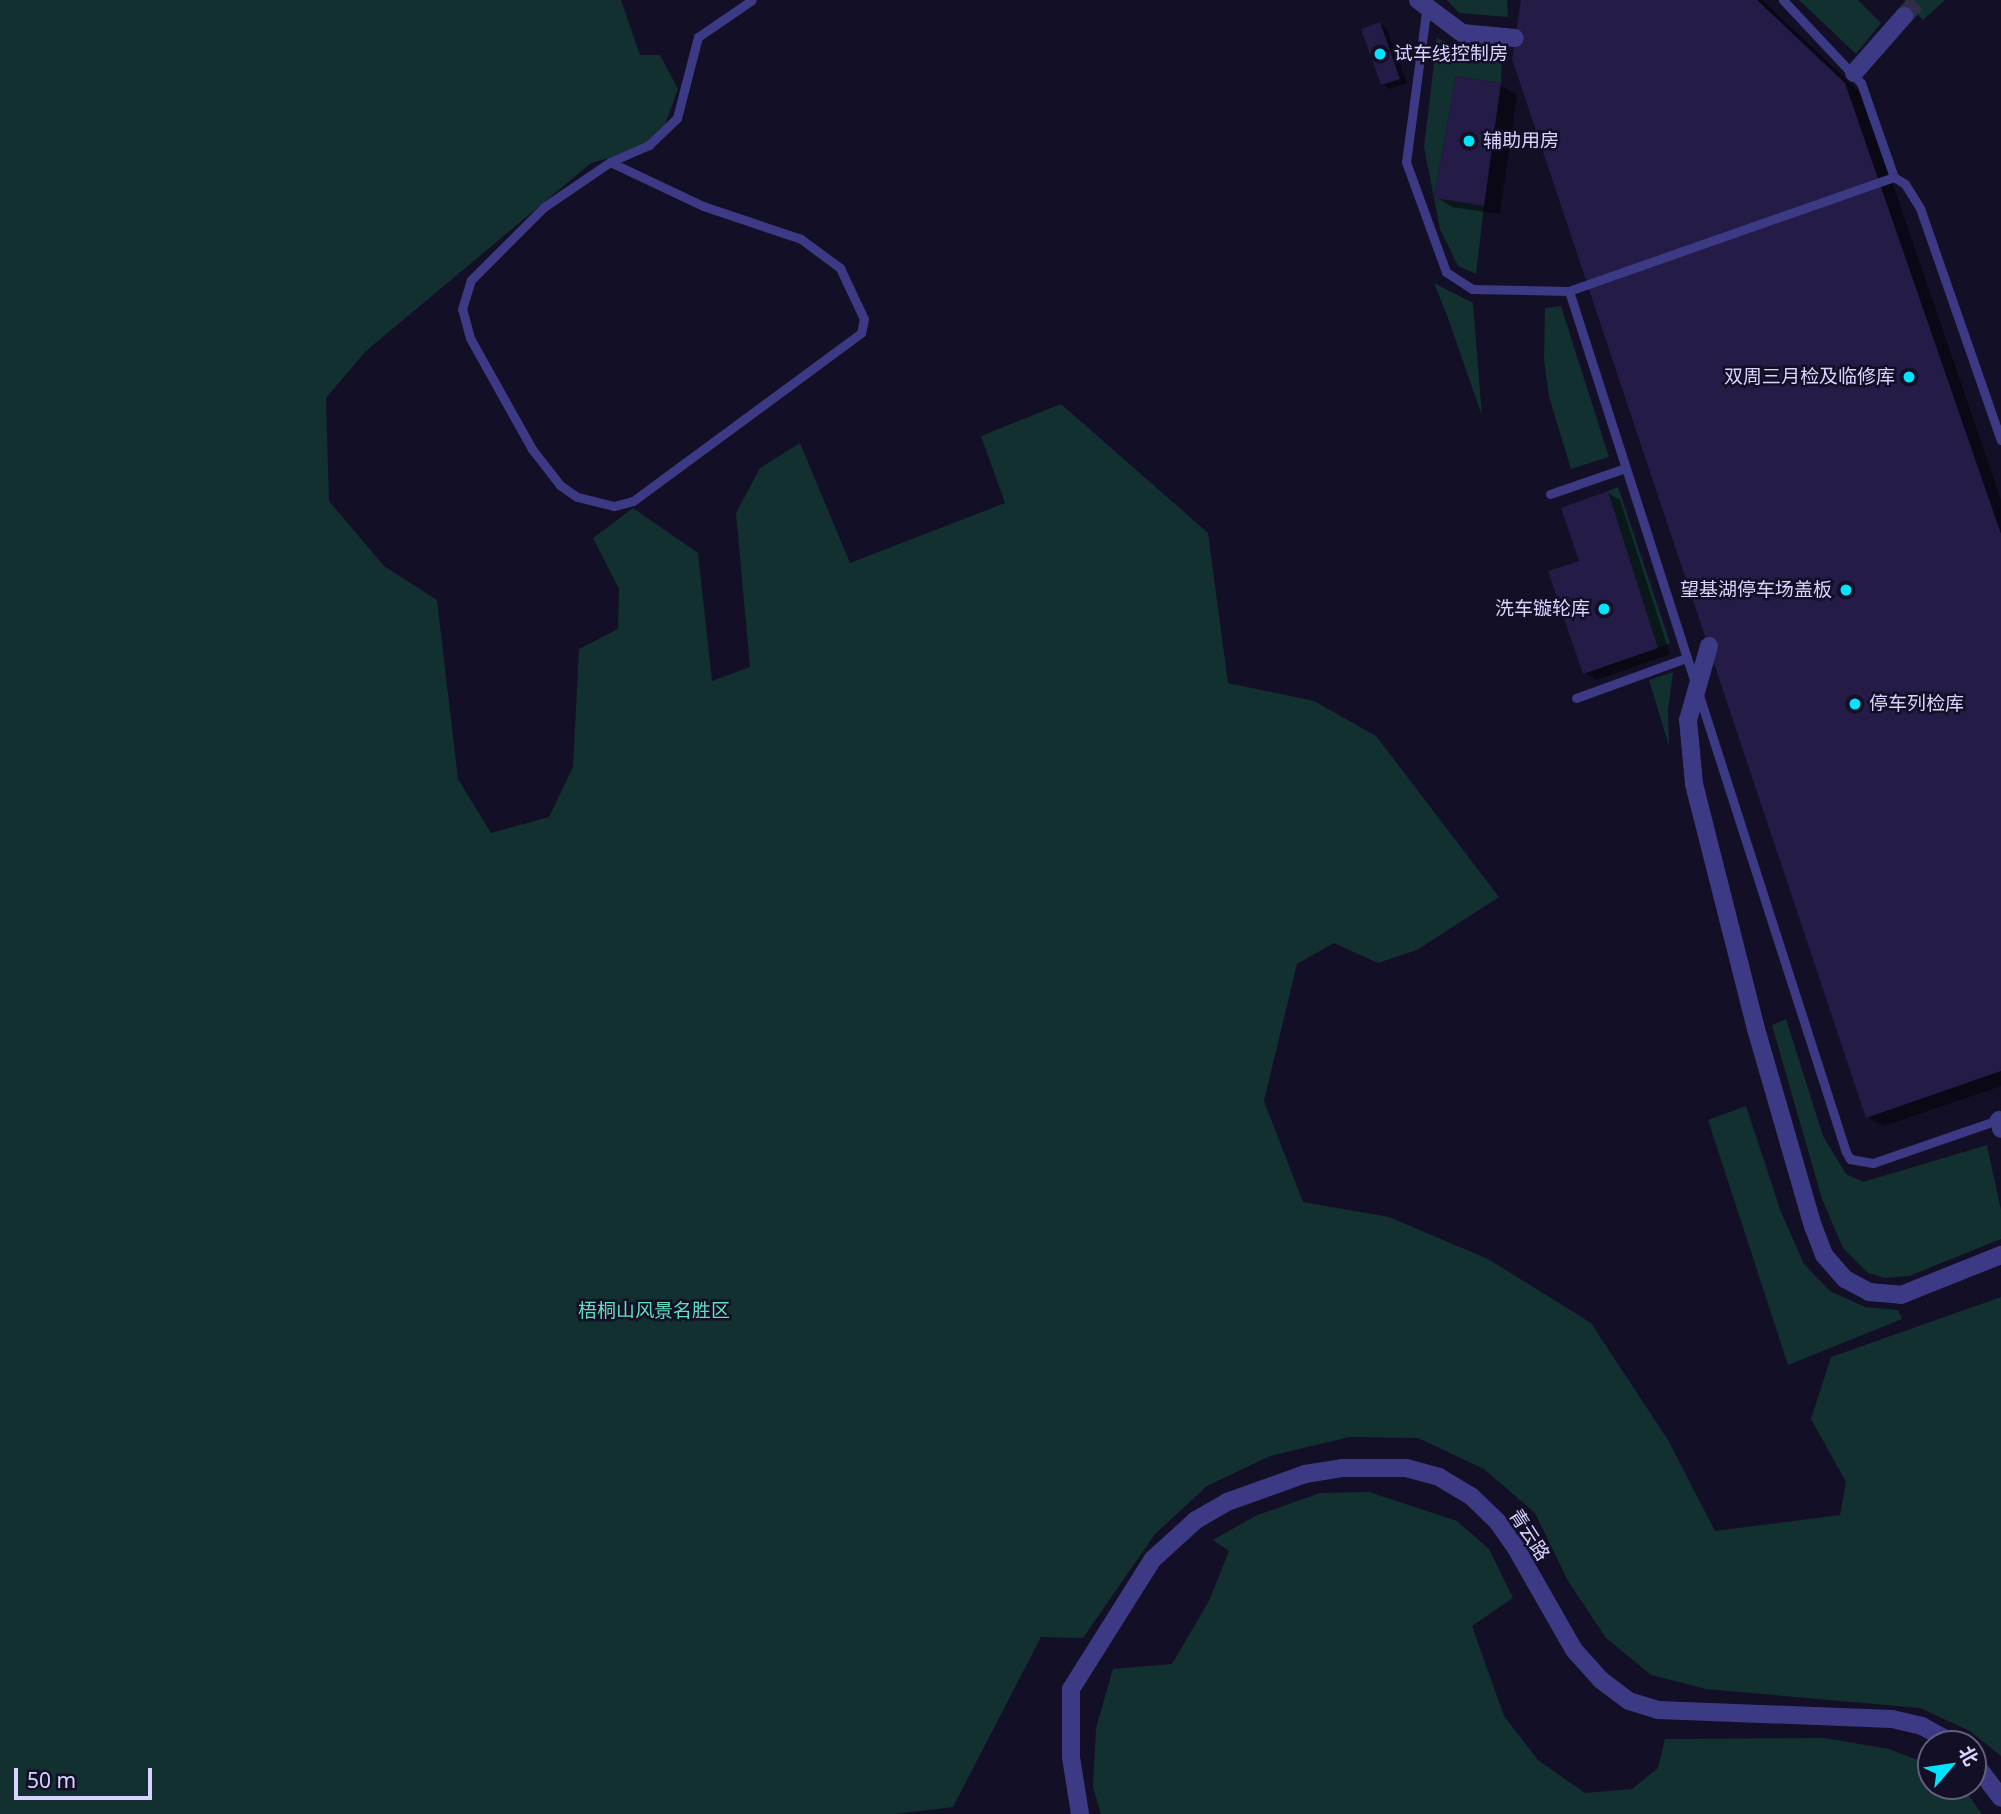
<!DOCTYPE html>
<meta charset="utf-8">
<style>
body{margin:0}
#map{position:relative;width:2001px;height:1814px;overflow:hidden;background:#130f26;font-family:"Noto Sans","Noto Sans SC",sans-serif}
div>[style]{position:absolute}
.green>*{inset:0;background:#12302f}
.shadow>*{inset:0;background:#0007}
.building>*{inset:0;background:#241b47}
.street-tunnel>*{height:18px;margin-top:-9px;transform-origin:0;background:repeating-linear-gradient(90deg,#312d47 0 18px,transparent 0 27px)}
.lane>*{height:9px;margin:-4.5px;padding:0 4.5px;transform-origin:4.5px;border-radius:4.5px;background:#3d3a85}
.street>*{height:18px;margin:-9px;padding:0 9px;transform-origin:9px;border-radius:9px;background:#3d3a85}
.street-bridge>*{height:18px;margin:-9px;padding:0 9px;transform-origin:9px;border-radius:9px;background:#3d3a85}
.dots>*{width:19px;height:19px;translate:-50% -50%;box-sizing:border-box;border:4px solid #130f26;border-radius:50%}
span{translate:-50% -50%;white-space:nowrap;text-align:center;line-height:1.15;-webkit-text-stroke:5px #130f26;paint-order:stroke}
.poi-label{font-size:19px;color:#d9d4ff}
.left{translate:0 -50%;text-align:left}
.right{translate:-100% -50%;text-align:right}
.park-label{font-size:19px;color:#5fe0c0}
.street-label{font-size:19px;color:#d9d4ff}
.north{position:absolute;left:1917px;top:1730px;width:70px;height:70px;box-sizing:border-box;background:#130f26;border:2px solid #625e7d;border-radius:50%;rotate:61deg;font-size:19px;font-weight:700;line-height:28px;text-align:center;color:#d9d4ff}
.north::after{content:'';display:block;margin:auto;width:24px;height:32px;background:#00e5ff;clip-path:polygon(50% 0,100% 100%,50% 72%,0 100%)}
.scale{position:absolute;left:14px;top:1768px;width:138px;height:32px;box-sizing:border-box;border:4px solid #d9d4ff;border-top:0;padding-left:9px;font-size:21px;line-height:24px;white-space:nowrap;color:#d9d4ff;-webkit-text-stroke:5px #130f26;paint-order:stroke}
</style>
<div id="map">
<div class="green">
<div style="clip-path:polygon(0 0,621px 0,640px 55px,660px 55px,678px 89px,658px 144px,591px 163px,366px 351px,326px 398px,329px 501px,384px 566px,437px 600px,458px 779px,491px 833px,549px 817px,573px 767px,579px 649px,618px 629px,619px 589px,593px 538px,633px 508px,698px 553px,712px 681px,750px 667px,736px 513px,760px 468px,800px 443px,850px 563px,1005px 503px,981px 436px,1061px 404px,1208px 533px,1228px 683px,1314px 701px,1376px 736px,1499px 897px,1417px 950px,1378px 963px,1334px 943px,1297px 964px,1264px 1101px,1303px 1202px,1389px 1217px,1488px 1259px,1591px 1323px,1668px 1440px,1715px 1531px,1840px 1515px,1846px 1482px,1811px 1419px,1831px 1357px,2001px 1297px,2001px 1756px,1970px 1731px,1920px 1708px,1706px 1689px,1651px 1675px,1606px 1638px,1568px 1581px,1535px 1513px,1484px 1469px,1418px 1438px,1349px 1437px,1270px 1456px,1207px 1486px,1155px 1534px,1083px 1638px,1041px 1637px,953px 1807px,895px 1814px,0 1814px)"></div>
<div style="clip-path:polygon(1447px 0,1507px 0,1508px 17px,1459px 13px)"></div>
<div style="clip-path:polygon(1799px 0,1858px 0,1881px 23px,1856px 54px)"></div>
<div style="clip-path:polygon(1904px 0,1945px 0,1923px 20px)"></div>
<div style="clip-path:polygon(1437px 38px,1459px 50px,1502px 51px,1501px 83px,1456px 76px,1434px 198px,1484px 206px,1476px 274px,1458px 266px,1440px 229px,1424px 147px)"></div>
<div style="clip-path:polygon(1434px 283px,1473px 303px,1482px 416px,1448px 318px)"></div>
<div style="clip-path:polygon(1561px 306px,1609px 457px,1571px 469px,1549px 397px,1544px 359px,1545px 308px)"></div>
<div style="clip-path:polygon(1618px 487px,1670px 643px,1658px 648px,1608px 491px)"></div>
<div style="clip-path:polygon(1673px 672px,1668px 710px,1669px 746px,1649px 680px)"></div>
<div style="clip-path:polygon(1786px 1019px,1823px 1136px,1846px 1174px,1863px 1182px,1987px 1145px,2001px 1210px,2001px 1239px,1909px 1276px,1885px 1278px,1868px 1273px,1843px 1248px,1822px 1199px,1772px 1025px)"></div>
<div style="clip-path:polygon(1746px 1106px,1781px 1212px,1804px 1264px,1830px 1291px,1865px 1307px,1898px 1310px,1902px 1319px,1788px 1365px,1708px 1120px)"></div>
<div style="clip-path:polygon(1369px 1492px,1457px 1521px,1489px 1549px,1513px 1598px,1472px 1626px,1504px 1716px,1538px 1760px,1585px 1793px,1632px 1789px,1658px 1768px,1665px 1739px,1824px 1738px,1889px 1749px,1931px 1765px,1931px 1786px,1962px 1786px,1982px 1814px,1101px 1814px,1093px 1787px,1096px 1728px,1113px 1669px,1172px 1664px,1209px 1601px,1229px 1551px,1213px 1540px,1255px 1516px,1320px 1493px)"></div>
</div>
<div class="shadow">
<div style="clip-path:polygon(1523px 0,1762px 0,1862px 94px,2001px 500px,2001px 1086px,1884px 1126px,1867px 1117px)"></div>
<div style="clip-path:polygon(1380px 24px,1387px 29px,1407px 83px,1390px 89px,1382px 84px)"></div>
<div style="clip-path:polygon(1500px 85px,1517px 95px,1500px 214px,1452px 207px,1436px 197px)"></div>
<div style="clip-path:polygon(1608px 493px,1620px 500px,1670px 654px,1597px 680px,1585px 673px,1581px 562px)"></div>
</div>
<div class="building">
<div style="clip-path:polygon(1521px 0,1757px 0,1845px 83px,2001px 534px,2001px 1071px,1866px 1118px,1512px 59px)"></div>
<div style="clip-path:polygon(1380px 22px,1400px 79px,1381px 85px,1361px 29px)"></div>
<div style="clip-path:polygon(1456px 76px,1501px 83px,1484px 206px,1434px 198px)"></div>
<div style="clip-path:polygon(1608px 491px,1658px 648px,1583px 674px,1548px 571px,1579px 561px,1561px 508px)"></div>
</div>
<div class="street-tunnel">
<div style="left:1904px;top:16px;width:22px;rotate:-47deg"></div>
</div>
<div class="lane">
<div style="left:1783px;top:0;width:114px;rotate:46.8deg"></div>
<div style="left:1861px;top:83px;width:100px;rotate:70.7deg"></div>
<div style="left:1894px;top:177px;width:13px;rotate:32deg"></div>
<div style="left:1905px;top:184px;width:28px;rotate:58deg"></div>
<div style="left:1920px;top:208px;width:246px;rotate:70.8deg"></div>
<div style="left:1427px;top:5px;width:158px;rotate:97.6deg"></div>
<div style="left:1406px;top:162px;width:117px;rotate:70deg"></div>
<div style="left:1446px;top:272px;width:31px;rotate:33deg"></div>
<div style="left:1472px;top:289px;width:97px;rotate:1.2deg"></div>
<div style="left:610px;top:162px;width:103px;rotate:25.3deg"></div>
<div style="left:703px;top:206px;width:103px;rotate:18.6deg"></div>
<div style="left:801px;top:239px;width:49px;rotate:36.6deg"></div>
<div style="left:840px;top:268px;width:56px;rotate:64.8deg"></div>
<div style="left:864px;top:319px;width:14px;rotate:102deg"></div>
<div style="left:861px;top:333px;width:283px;rotate:143.6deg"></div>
<div style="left:633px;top:501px;width:20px;rotate:165deg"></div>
<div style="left:614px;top:506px;width:38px;rotate:-166deg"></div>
<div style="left:577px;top:497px;width:21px;rotate:-145deg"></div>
<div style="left:560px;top:485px;width:46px;rotate:-127.9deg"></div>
<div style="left:532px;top:449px;width:127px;rotate:-119.2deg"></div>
<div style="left:470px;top:338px;width:30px;rotate:-105deg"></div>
<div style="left:462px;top:309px;width:30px;rotate:-73deg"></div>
<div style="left:471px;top:280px;width:103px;rotate:-45deg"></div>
<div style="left:544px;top:207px;width:80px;rotate:-34.3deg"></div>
<div style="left:610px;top:162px;width:43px;rotate:-23.6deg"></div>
<div style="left:649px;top:145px;width:39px;rotate:-44deg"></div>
<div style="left:677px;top:118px;width:84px;rotate:-75.5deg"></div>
<div style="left:698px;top:37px;width:65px;rotate:-34.4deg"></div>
<div style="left:1894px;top:177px;width:344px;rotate:160.7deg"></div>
<div style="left:1569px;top:291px;width:904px;rotate:72.17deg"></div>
<div style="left:1846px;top:1152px;width:8px;rotate:60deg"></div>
<div style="left:1850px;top:1159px;width:23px;rotate:10deg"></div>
<div style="left:1873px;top:1163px;width:135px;rotate:-19deg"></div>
<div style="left:1550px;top:494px;width:79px;rotate:-19.1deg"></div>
<div style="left:1576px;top:698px;width:117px;rotate:-20deg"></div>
</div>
<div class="street">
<div style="left:1854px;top:73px;width:76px;rotate:-48.7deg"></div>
<div style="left:1756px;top:1029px;width:205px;rotate:73.9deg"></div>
<div style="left:1813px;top:1226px;width:31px;rotate:69deg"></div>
<div style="left:1824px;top:1255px;width:32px;rotate:49deg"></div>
<div style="left:1845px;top:1279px;width:27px;rotate:28deg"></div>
<div style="left:1869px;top:1292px;width:32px;rotate:5deg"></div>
<div style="left:1901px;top:1295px;width:108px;rotate:-21.8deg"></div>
<div style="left:1999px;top:1120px;width:9px;rotate:77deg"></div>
<div style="left:1973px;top:1761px;width:46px;rotate:52.9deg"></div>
<div style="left:1080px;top:1814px;width:58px;rotate:-99deg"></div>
<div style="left:1071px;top:1757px;width:68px;rotate:-90deg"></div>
<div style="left:1071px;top:1689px;width:154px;rotate:-57.8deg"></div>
<div style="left:1153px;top:1559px;width:58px;rotate:-42.2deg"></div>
<div style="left:1196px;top:1520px;width:36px;rotate:-30deg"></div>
<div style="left:1227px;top:1502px;width:83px;rotate:-19.7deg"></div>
<div style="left:1305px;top:1474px;width:37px;rotate:-9deg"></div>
<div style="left:1342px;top:1468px;width:64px"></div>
<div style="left:1406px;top:1468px;width:34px;rotate:15deg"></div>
<div style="left:1439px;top:1477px;width:37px;rotate:31deg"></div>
<div style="left:1471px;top:1496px;width:36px;rotate:44deg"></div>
<div style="left:1497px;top:1521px;width:35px;rotate:55deg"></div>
<div style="left:1517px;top:1550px;width:115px;rotate:60.3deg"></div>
<div style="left:1574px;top:1650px;width:40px;rotate:48deg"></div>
<div style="left:1601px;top:1680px;width:35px;rotate:37deg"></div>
<div style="left:1629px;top:1701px;width:30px;rotate:17deg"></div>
<div style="left:1658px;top:1710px;width:234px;rotate:2.2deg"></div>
<div style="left:1892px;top:1719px;width:31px;rotate:13deg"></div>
<div style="left:1922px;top:1726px;width:37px;rotate:29deg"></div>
</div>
<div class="street-bridge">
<div style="left:1418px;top:0;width:55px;rotate:36.9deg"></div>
<div style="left:1462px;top:33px;width:53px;rotate:5.4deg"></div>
<div style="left:1709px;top:646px;width:77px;rotate:105.8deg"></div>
<div style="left:1688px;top:720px;width:64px;rotate:84.6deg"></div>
<div style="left:1694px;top:784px;width:253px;rotate:75.8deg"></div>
</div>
<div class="dots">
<div style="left:1380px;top:54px;background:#00e5ff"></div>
<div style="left:1469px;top:141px;background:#00e5ff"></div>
<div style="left:1909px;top:377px;background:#00e5ff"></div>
<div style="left:1846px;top:590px;background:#00e5ff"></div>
<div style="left:1604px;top:609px;background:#00e5ff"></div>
<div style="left:1855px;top:704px;background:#00e5ff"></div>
</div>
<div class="poi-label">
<span class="left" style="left:1394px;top:54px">试车线控制房</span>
<span class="left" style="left:1483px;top:141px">辅助用房</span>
<span class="right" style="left:1895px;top:377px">双周三月检及临修库</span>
<span class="right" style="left:1832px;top:590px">望基湖停车场盖板</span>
<span class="right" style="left:1590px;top:609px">洗车镟轮库</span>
<span class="left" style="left:1869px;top:704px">停车列检库</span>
</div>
<div class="park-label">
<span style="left:654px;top:1311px">梧桐山风景名胜区</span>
</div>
<div class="street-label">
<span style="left:1529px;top:1535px;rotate:57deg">青云路</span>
</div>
<div class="north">北</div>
<div class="scale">50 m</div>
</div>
